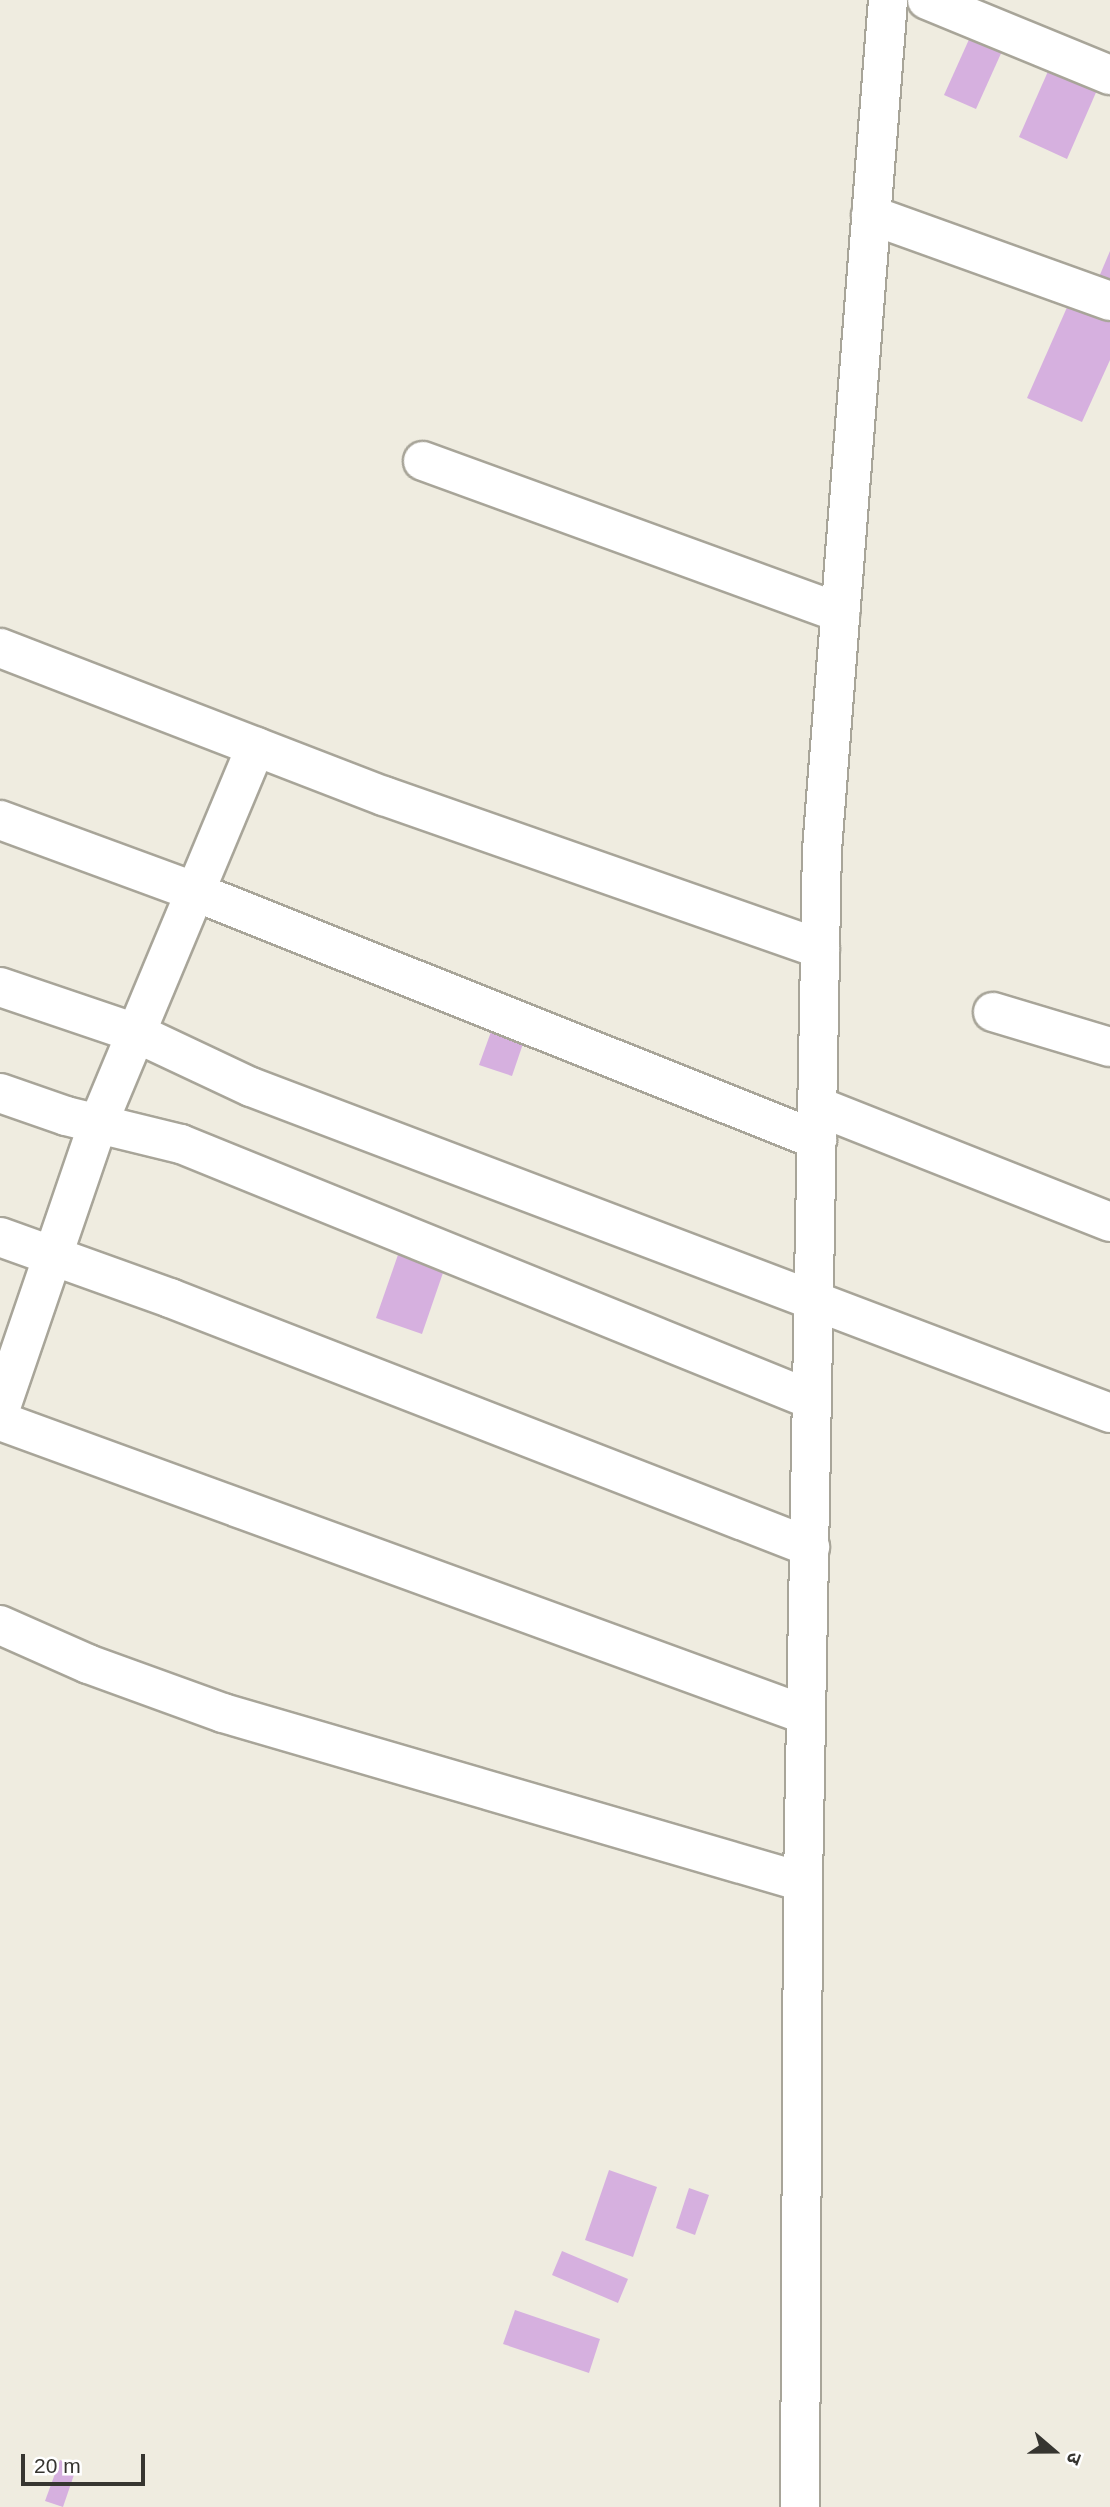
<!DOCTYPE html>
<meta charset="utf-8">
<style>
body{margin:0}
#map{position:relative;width:1110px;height:2507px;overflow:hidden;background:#efece0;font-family:Helvetica,"Noto Sans Devanagari",sans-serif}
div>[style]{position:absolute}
.building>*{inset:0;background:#d6b0df}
.roads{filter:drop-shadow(2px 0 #a8a599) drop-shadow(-2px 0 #a8a599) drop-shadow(0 2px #a8a599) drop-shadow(0 -2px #a8a599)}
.minor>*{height:38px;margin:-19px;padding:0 19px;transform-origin:19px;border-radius:19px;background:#fff}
span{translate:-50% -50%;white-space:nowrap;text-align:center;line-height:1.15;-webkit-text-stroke:5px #fff;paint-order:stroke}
.north{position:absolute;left:1019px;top:2416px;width:70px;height:70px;-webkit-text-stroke:5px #fff;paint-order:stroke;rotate:110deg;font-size:19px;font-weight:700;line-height:28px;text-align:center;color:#363530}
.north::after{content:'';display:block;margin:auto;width:24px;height:32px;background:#363530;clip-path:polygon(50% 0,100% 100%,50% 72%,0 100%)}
.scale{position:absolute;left:21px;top:2454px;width:124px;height:32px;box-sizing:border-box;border:4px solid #363530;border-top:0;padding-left:9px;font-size:21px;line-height:24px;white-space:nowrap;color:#363530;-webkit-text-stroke:5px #fff;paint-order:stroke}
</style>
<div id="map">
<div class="building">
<div style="clip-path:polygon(971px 35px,1003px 49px,976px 109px,944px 95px)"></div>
<div style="clip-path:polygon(1053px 60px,1101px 81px,1067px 159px,1019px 137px)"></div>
<div style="clip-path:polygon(1110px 251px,1110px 282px,1099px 277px)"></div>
<div style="clip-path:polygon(1072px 296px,1110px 312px,1110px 360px,1082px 422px,1027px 398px)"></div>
<div style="clip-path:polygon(496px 1018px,528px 1029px,512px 1076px,479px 1065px)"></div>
<div style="clip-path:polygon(400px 1249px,446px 1264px,422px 1334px,376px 1318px)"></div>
<div style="clip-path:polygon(609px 2170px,657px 2187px,633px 2257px,585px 2240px)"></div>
<div style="clip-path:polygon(689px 2188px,709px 2195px,695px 2235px,676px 2228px)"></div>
<div style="clip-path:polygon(562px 2251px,628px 2279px,618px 2303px,552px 2275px)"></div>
<div style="clip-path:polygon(515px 2310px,600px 2339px,589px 2373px,503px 2344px)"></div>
<div style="clip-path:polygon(60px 2460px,77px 2466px,63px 2507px,45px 2501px)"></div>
</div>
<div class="roads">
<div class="minor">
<div style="left:927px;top:0;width:198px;rotate:22.3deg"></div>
<div style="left:871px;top:215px;width:254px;rotate:19.8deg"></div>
<div style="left:423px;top:461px;width:444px;rotate:20deg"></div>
<div style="left:0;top:648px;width:412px;rotate:21.1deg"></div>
<div style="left:384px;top:796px;width:462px;rotate:19.3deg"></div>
<div style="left:0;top:820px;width:206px;rotate:20.2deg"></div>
<div style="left:193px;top:891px;width:672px;rotate:21.75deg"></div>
<div style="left:0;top:987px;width:144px;rotate:18.7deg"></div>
<div style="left:136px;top:1033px;width:127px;rotate:25.2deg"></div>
<div style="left:251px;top:1087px;width:919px;rotate:20.78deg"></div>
<div style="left:993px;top:1012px;width:122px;rotate:16.7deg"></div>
<div style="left:0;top:1093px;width:70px;rotate:19.2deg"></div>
<div style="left:66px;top:1116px;width:118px;rotate:13.7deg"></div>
<div style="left:181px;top:1144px;width:681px;rotate:22.08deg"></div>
<div style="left:817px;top:1106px;width:315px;rotate:21.6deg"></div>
<div style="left:0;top:1237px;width:181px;rotate:19.7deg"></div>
<div style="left:170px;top:1298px;width:687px;rotate:21.26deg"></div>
<div style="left:0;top:1410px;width:302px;rotate:-71.1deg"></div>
<div style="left:98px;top:1124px;width:409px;rotate:-67.3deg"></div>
<div style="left:0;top:1421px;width:858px;rotate:20.04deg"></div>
<div style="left:0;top:1625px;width:96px;rotate:23.9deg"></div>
<div style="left:88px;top:1664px;width:144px;rotate:19.9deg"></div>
<div style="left:223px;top:1713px;width:604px;rotate:16.25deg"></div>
<div style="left:800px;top:2507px;width:625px;rotate:-89.72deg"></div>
<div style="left:803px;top:1882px;width:1032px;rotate:-88.95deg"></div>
<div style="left:822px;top:850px;width:853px;rotate:-85.56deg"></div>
</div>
</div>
<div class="north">उ</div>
<div class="scale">20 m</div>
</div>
